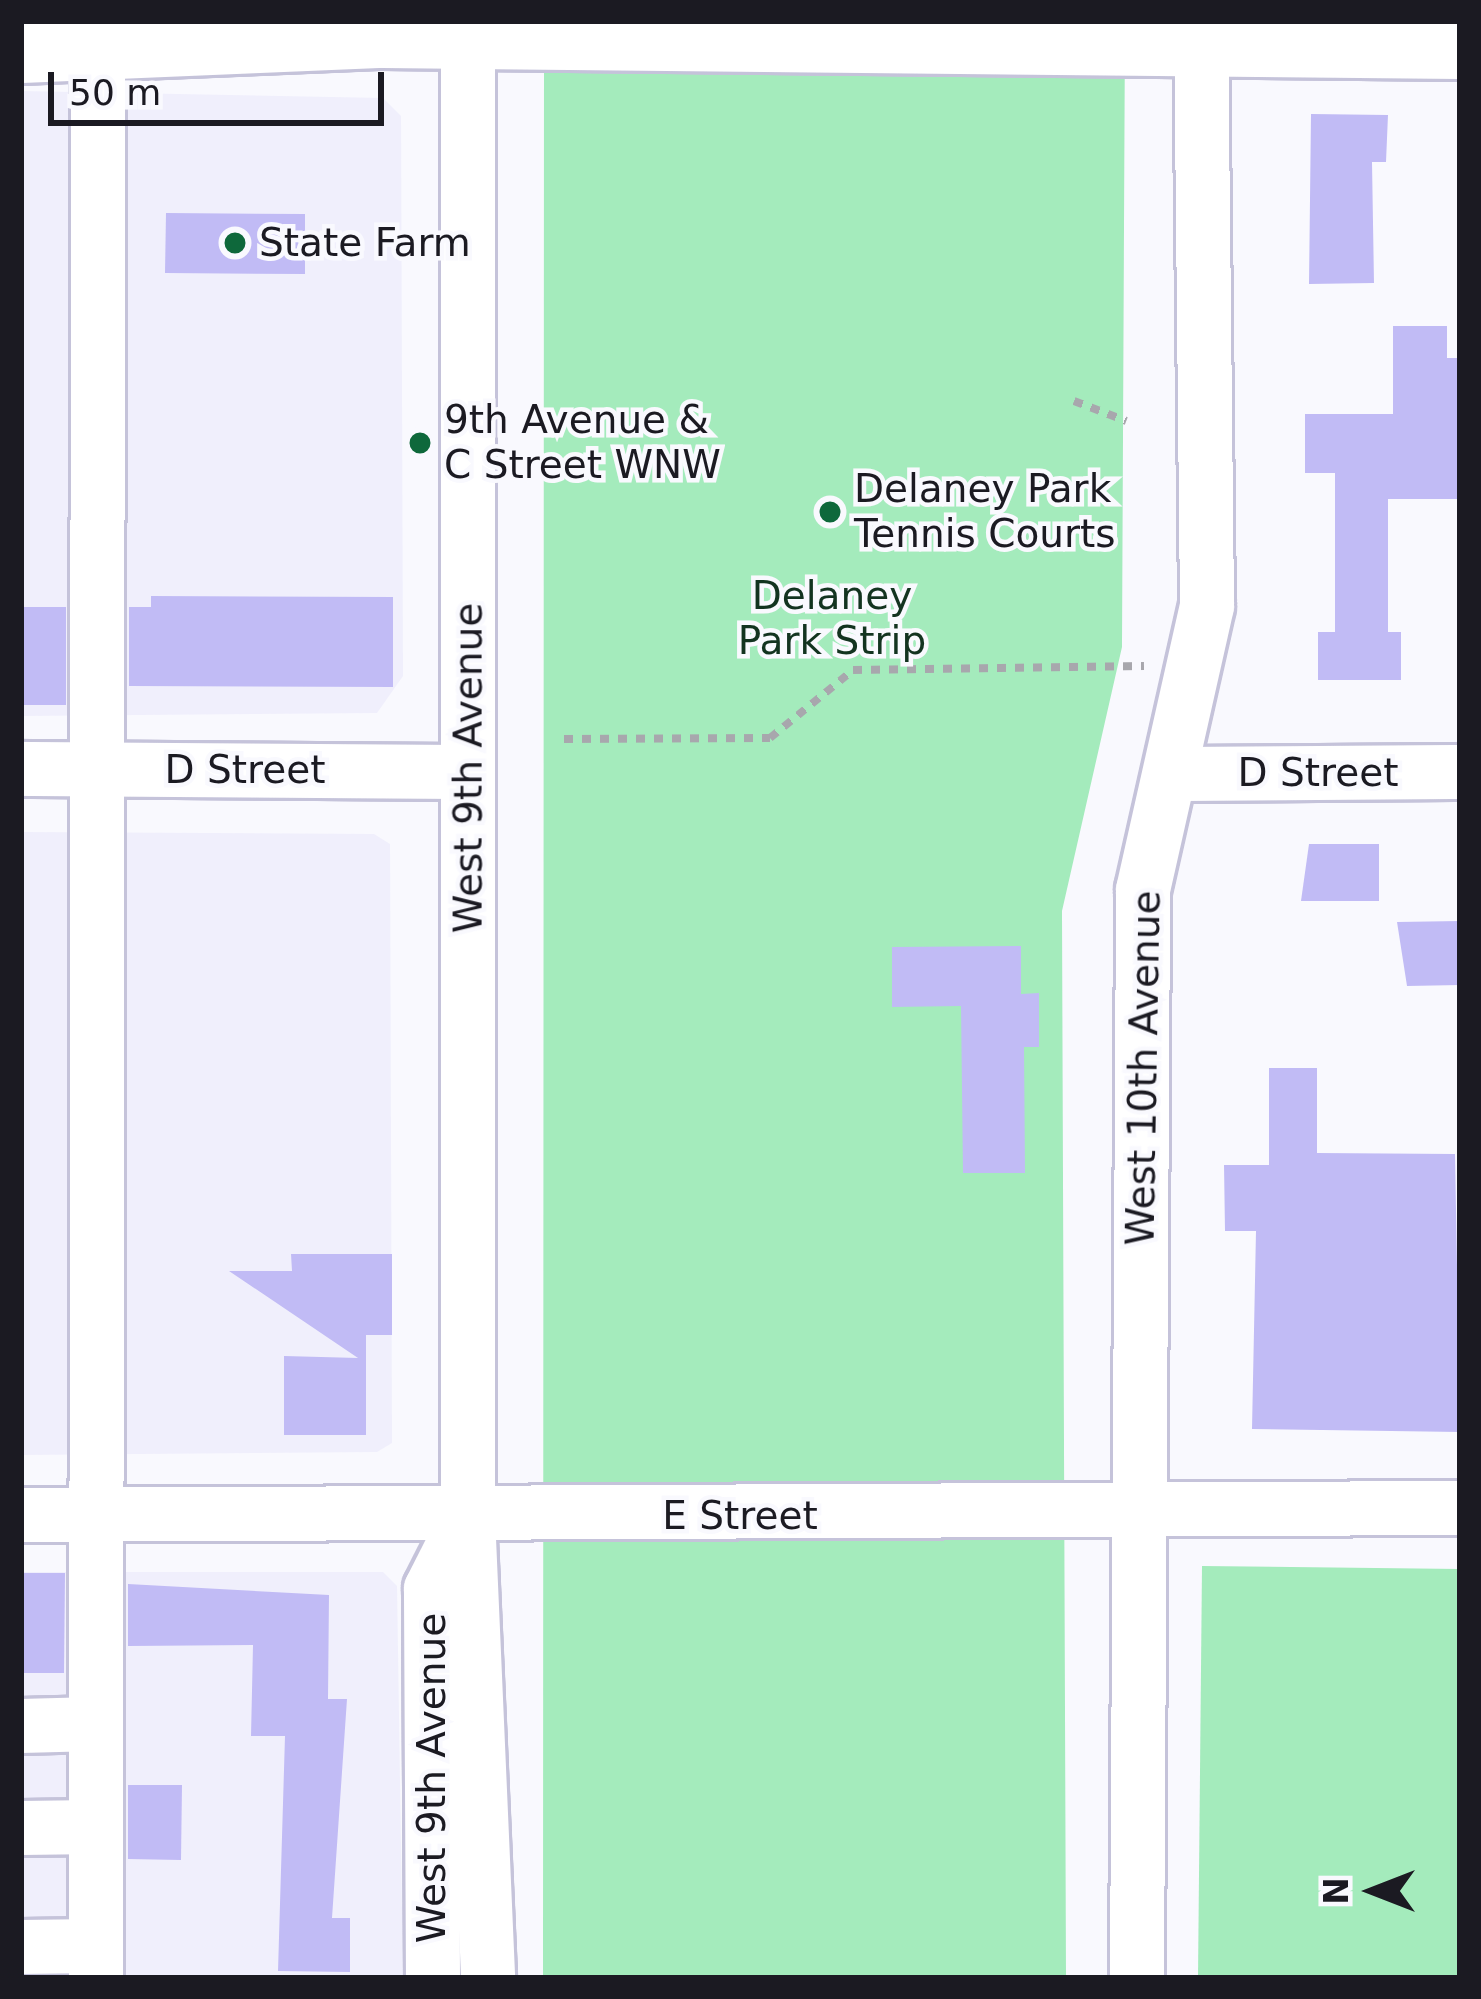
<!DOCTYPE html>
<style>
body{margin:0}
#map{position:relative;width:1481px;height:1999px;overflow:hidden;background:#f9f9fe;font-family:"DejaVu Sans",sans-serif}
div>[style]{position:absolute}
.built>*{inset:0;background:#f0effc}
.green>*{inset:0;background:#a4ebbc}
.building>*{inset:0;background:#c1bbf5}
.path>*{height:8px;margin-top:-4px;transform-origin:0;background:repeating-linear-gradient(90deg,#a8a7ad 0 9px,transparent 0 18px)}
.roads{filter:drop-shadow(3px 0 #c5c3da) drop-shadow(-3px 0 #c5c3da) drop-shadow(0 3px #c5c3da) drop-shadow(0 -3px #c5c3da)}
.minor>*{height:54px;margin:-27px;padding:0 27px;transform-origin:27px;border-radius:27px;background:#fff}
.major>*{height:66px;margin:-33px;padding:0 33px;transform-origin:33px;border-radius:33px;background:#fff}
.dots>*{width:33px;height:33px;translate:-50% -50%;box-sizing:border-box;border:6px solid #f9f9fe;border-radius:50%}
span{translate:-50% -50%;white-space:nowrap;text-align:center;line-height:1.15;-webkit-text-stroke:9px #f9f9fe;paint-order:stroke}
.poi-label{font-size:39px;color:#1b1a22}
.left{translate:0 -50%;text-align:left}
.park-label{font-size:39px;color:#133420}
.street-label{font-size:39px;color:#1b1a22}
.frame{position:absolute;inset:0;border:24px solid #1b1a22;pointer-events:none}
.north{position:absolute;left:1313px;top:1831px;width:120px;height:120px;-webkit-text-stroke:9px #f9f9fe;paint-order:stroke;rotate:270deg;font-size:33px;font-weight:700;line-height:48px;text-align:center;color:#1b1a22}
.north::after{content:'';display:block;margin:auto;width:42px;height:54px;background:#1b1a22;clip-path:polygon(50% 0,100% 100%,50% 72%,0 100%)}
.scale{position:absolute;left:48px;top:72px;width:336px;height:54px;box-sizing:border-box;border:6px solid #1b1a22;border-top:0;padding-left:15px;font-size:36px;line-height:42px;white-space:nowrap;color:#1b1a22;-webkit-text-stroke:9px #f9f9fe;paint-order:stroke}
</style>
<div id="map">
<div class="built">
<div style="clip-path:polygon(21px 91px,383px 98px,401px 116px,403px 676px,377px 713px,21px 716px)"></div>
<div style="clip-path:polygon(21px 832px,374px 834px,390px 844px,392px 1443px,377px 1452px,21px 1455px)"></div>
<div style="clip-path:polygon(21px 1572px,383px 1572px,397px 1586px,403px 1978px,21px 1978px)"></div>
</div>
<div class="green">
<div style="clip-path:polygon(544px 21px,1125px 21px,1122px 647px,1062px 911px,1066px 1978px,543px 1978px)"></div>
<div style="clip-path:polygon(1202px 1566px,1460px 1569px,1460px 1978px,1198px 1978px)"></div>
</div>
<div class="building">
<div style="clip-path:polygon(1311px 114px,1388px 115px,1386px 162px,1372px 162px,1374px 283px,1309px 284px)"></div>
<div style="clip-path:polygon(166px 213px,305px 214px,305px 274px,165px 273px)"></div>
<div style="clip-path:polygon(1393px 326px,1447px 326px,1447px 358px,1460px 358px,1460px 499px,1388px 499px,1388px 632px,1401px 632px,1401px 680px,1318px 680px,1318px 632px,1335px 632px,1335px 473px,1305px 473px,1305px 414px,1393px 414px)"></div>
<div style="clip-path:polygon(151px 596px,393px 597px,393px 687px,129px 686px,129px 607px,151px 607px)"></div>
<div style="clip-path:polygon(21px 607px,66px 607px,66px 705px,21px 705px)"></div>
<div style="clip-path:polygon(1309px 844px,1379px 844px,1379px 901px,1301px 901px)"></div>
<div style="clip-path:polygon(1460px 921px,1460px 985px,1407px 986px,1397px 922px)"></div>
<div style="clip-path:polygon(1021px 946px,1021px 994px,1039px 993px,1039px 1047px,1024px 1047px,1025px 1173px,963px 1173px,961px 1006px,892px 1007px,892px 947px)"></div>
<div style="clip-path:polygon(1269px 1068px,1317px 1068px,1317px 1153px,1455px 1154px,1460px 1432px,1252px 1429px,1256px 1231px,1225px 1231px,1224px 1165px,1269px 1165px)"></div>
<div style="clip-path:polygon(291px 1254px,392px 1254px,392px 1335px,366px 1335px,366px 1435px,284px 1435px,284px 1356px,358px 1358px,229px 1271px,292px 1271px)"></div>
<div style="clip-path:polygon(21px 1573px,65px 1573px,64px 1673px,21px 1673px)"></div>
<div style="clip-path:polygon(128px 1584px,329px 1595px,328px 1699px,347px 1699px,332px 1918px,350px 1918px,350px 1972px,278px 1971px,285px 1736px,251px 1736px,253px 1645px,128px 1646px)"></div>
<div style="clip-path:polygon(128px 1785px,182px 1785px,181px 1860px,128px 1859px)"></div>
</div>
<div class="path">
<div style="left:1074px;top:401px;width:56px;rotate:21deg"></div>
<div style="left:564px;top:739px;width:206px;rotate:-0.3deg"></div>
<div style="left:770px;top:738px;width:107px;rotate:-39.3deg"></div>
<div style="left:853px;top:670px;width:291px;rotate:-0.8deg"></div>
</div>
<div class="roads">
<div class="minor">
<div style="left:468px;top:21px;width:1495px;rotate:90deg"></div>
<div style="left:468px;top:1516px;width:462px;rotate:87.5deg"></div>
<div style="left:21px;top:769px;width:447px;rotate:0.4deg"></div>
<div style="left:1176px;top:774px;width:284px;rotate:-0.4deg"></div>
<div style="left:21px;top:1515px;width:1439px;rotate:-0.28deg"></div>
<div style="left:21px;top:1726px;width:74px;rotate:-1.5deg"></div>
<div style="left:21px;top:1828px;width:75px;rotate:-0.8deg"></div>
<div style="left:21px;top:1947px;width:75px;rotate:-0.8deg"></div>
<div style="left:96px;top:1978px;width:1927px;rotate:-89.94deg"></div>
<div style="left:433px;top:1978px;width:389px;rotate:-90.3deg"></div>
<div style="left:431px;top:1589px;width:82px;rotate:-63.1deg"></div>
<div style="left:1137px;top:1978px;width:1088px;rotate:-89.68deg"></div>
<div style="left:1143px;top:890px;width:291px;rotate:-77.3deg"></div>
<div style="left:1207px;top:606px;width:585px;rotate:-90.59deg"></div>
</div>
<div class="major">
<div style="left:21px;top:50px;width:363px;rotate:-2.4deg"></div>
<div style="left:384px;top:35px;width:1076px;rotate:0.59deg"></div>
</div>
</div>
<div class="dots">
<div style="left:235px;top:243px;background:#0e683b"></div>
<div style="left:420px;top:443px;background:#0e683b"></div>
<div style="left:830px;top:512px;background:#0e683b"></div>
</div>
<div class="poi-label">
<span class="left" style="left:259px;top:243px">State Farm</span>
<span class="left" style="left:444px;top:443px">9th Avenue &amp;<br>C Street WNW</span>
<span class="left" style="left:854px;top:512px">Delaney Park<br>Tennis Courts</span>
</div>
<div class="park-label">
<span style="left:832px;top:619px">Delaney<br>Park Strip</span>
</div>
<div class="street-label">
<span style="left:469px;top:768px;rotate:-90deg">West 9th Avenue</span>
<span style="left:245px;top:770px">D Street</span>
<span style="left:1318px;top:773px">D Street</span>
<span style="left:1144px;top:1068px;rotate:-89deg">West 10th Avenue</span>
<span style="left:740px;top:1516px">E Street</span>
<span style="left:432px;top:1778px;rotate:-90deg">West 9th Avenue</span>
</div>
<div class="frame"></div>
<div class="north">N</div>
<div class="scale">50 m</div>
</div>
